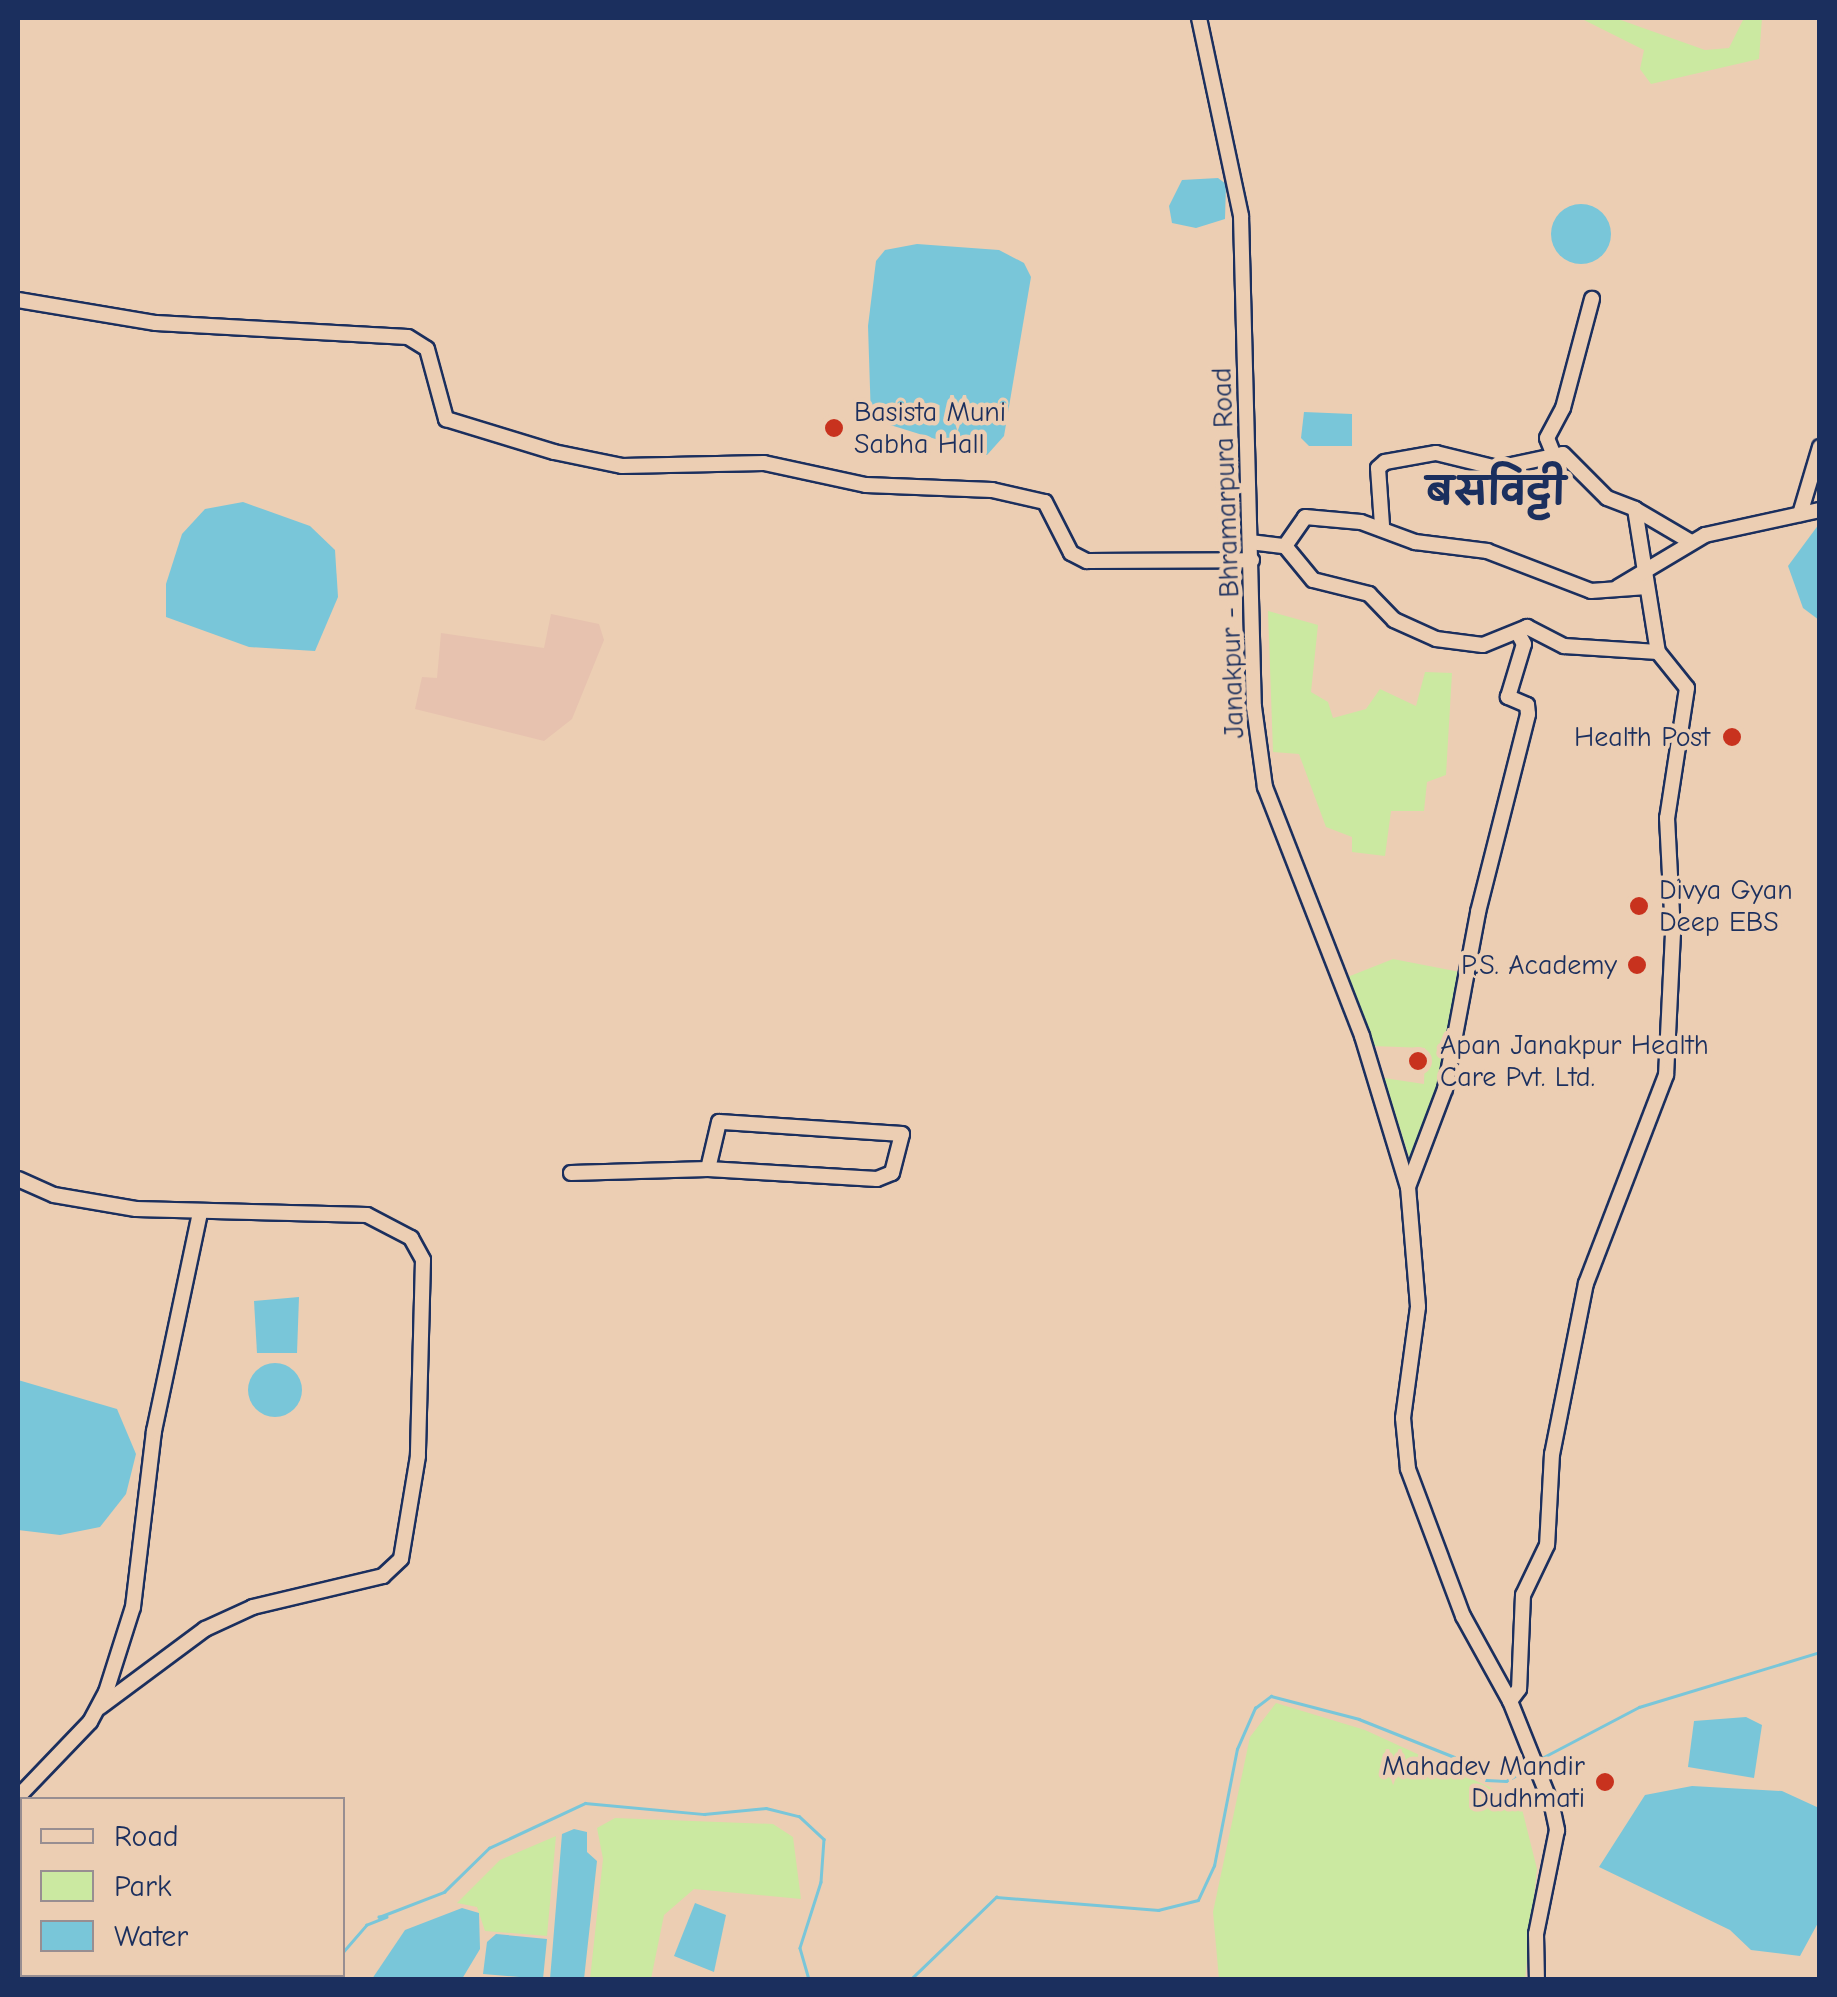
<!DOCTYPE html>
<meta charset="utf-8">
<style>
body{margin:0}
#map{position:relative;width:1837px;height:1997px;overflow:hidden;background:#ecceb3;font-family:"Comic Neue","Playpen Sans Deva",sans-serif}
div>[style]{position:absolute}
.built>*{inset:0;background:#e7c2af}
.green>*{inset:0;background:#cbe9a1}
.water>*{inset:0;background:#79c6d9}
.round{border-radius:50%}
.stream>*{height:2.5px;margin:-1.25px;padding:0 1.25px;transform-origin:1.25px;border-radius:1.25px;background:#79c6d9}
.roads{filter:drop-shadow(2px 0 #1b2f5e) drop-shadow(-2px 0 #1b2f5e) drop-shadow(0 2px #1b2f5e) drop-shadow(0 -2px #1b2f5e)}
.minor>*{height:14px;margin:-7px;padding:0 7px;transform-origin:7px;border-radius:7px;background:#ecceb3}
.dots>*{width:28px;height:28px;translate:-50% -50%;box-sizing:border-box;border:5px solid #ecceb3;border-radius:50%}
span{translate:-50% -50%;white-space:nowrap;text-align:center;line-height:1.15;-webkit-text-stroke:9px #ecceb3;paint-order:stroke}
.poi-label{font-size:28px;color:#1b2f5e}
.left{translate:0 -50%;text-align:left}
.right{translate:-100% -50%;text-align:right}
.street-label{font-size:28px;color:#1b2f5e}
.district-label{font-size:38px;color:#1b2f5e;font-weight:700}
.frame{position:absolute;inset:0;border:20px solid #1b2f5e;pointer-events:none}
.legend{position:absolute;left:20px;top:1797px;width:325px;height:180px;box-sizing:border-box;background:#ecceb3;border:2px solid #988e91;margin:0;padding:12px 18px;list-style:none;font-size:30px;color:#1b2f5e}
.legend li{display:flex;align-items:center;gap:20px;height:50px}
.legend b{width:50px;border:2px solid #988e91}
</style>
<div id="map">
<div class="built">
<div style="clip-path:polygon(551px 614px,599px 624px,604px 640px,572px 719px,544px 741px,415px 709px,422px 677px,437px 678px,441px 633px,544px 648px)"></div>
</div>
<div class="green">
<div style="clip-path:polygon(1580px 18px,1615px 18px,1705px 50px,1729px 48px,1744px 18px,1762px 18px,1759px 59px,1651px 84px,1640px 69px,1644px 50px)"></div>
<div style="clip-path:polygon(1268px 611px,1318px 625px,1311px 692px,1328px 702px,1333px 718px,1366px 709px,1380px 689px,1416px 706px,1425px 672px,1452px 673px,1446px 775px,1427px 782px,1424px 811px,1391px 811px,1385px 856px,1352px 852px,1352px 837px,1326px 827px,1299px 754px,1273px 752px)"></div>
<div style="clip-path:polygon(1393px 959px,1460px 972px,1442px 1086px,1411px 1163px,1384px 1078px,1424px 1084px,1425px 1048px,1373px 1046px,1345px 978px)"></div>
<div style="clip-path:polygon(1276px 1703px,1365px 1730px,1520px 1801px,1537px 1869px,1525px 1979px,1219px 1979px,1213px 1912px,1250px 1737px)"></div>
<div style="clip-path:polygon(615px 1818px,773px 1824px,793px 1837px,801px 1899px,694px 1889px,664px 1915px,651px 1979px,590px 1979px,603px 1859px,597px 1828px)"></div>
<div style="clip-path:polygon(556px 1836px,547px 1936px,485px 1931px,477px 1907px,457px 1903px,500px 1860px)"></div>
</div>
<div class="water">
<div style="clip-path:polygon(1218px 178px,1226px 184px,1225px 219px,1196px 228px,1172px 223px,1169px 206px,1182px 180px)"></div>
<div class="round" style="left:1551px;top:204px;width:60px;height:60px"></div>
<div style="clip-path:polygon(917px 244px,999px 250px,1024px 263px,1031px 277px,1004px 436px,987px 455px,871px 419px,868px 326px,876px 261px,885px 250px)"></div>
<div style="clip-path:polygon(1304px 412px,1352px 414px,1352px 446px,1309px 446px,1301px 438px)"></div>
<div style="clip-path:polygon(243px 502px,310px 526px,335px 550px,338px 597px,315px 651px,249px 647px,166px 617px,166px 584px,182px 534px,205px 509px)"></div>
<div style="clip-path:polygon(1819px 524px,1819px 620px,1803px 608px,1788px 566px)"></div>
<div style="clip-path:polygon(299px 1297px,297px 1353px,257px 1353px,254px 1301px)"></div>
<div class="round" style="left:248px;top:1363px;width:54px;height:54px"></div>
<div style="clip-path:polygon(18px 1380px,117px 1409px,136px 1454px,126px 1494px,100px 1527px,60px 1535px,18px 1530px)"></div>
<div style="clip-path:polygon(1746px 1717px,1762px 1725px,1754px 1778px,1688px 1767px,1694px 1721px)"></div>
<div style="clip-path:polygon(1692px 1786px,1782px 1791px,1819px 1808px,1819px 1921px,1800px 1956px,1751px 1950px,1730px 1930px,1599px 1867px,1645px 1795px)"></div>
<div style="clip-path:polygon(574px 1829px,587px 1832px,587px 1852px,597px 1861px,584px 1979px,550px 1979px,562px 1834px)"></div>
<div style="clip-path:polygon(695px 1903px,726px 1915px,714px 1972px,674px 1956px)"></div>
<div style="clip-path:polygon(462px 1908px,479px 1913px,480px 1949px,462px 1979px,372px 1979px,405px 1930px)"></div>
<div style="clip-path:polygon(496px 1934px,547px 1939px,543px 1979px,483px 1974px,487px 1942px)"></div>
</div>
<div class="stream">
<div style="left:1538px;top:1760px;width:114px;rotate:-27.7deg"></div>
<div style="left:1639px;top:1707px;width:189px;rotate:-16.9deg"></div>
<div style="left:342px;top:1953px;width:37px;rotate:-49deg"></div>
<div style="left:366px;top:1925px;width:22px;rotate:-22deg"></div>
<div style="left:386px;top:1917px;width:7px;rotate:180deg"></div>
<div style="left:379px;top:1917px;width:70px;rotate:-21deg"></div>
<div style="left:444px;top:1892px;width:63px;rotate:-44.4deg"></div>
<div style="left:489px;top:1848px;width:106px;rotate:-25.1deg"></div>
<div style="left:585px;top:1803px;width:120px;rotate:5.3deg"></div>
<div style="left:704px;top:1814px;width:62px;rotate:-5.5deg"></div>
<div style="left:766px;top:1808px;width:34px;rotate:14deg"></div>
<div style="left:799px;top:1816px;width:34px;rotate:43deg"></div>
<div style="left:824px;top:1839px;width:43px;rotate:94deg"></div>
<div style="left:821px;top:1882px;width:69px;rotate:107.7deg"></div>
<div style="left:800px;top:1948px;width:33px;rotate:74deg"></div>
<div style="left:325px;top:1980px;width:7px;rotate:-63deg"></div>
<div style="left:910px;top:1980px;width:120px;rotate:-44deg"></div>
<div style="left:996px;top:1897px;width:163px;rotate:4.6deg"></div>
<div style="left:1158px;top:1910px;width:41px;rotate:-14deg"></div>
<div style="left:1198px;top:1900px;width:38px;rotate:-65deg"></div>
<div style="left:1214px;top:1866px;width:119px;rotate:-78.9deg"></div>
<div style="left:1237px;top:1749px;width:45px;rotate:-66.3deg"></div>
<div style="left:1255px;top:1708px;width:20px;rotate:-37deg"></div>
<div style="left:1271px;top:1696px;width:91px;rotate:14.6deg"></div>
<div style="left:1359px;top:1719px;width:105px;rotate:21.7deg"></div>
<div style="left:1457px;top:1758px;width:36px;rotate:37deg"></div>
<div style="left:1486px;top:1780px;width:20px;rotate:3deg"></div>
<div style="left:1506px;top:1781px;width:25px;rotate:-29deg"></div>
</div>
<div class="roads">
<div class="minor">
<div style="left:1199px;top:18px;width:202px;rotate:78deg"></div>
<div style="left:1241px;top:216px;width:491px;rotate:88.5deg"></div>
<div style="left:1254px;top:707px;width:81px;rotate:82.2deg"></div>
<div style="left:1265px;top:787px;width:267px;rotate:68.7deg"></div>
<div style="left:1362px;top:1036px;width:158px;rotate:73.1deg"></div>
<div style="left:1408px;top:1187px;width:120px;rotate:85.2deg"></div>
<div style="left:1418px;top:1307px;width:112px;rotate:97.7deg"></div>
<div style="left:1403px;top:1418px;width:51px;rotate:84.4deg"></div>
<div style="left:1408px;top:1469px;width:157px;rotate:69.5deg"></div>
<div style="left:1463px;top:1616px;width:97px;rotate:61.1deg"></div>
<div style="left:1510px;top:1701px;width:113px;rotate:68.2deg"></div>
<div style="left:1552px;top:1806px;width:25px;rotate:78deg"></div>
<div style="left:1557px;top:1830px;width:106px;rotate:101.4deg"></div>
<div style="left:1536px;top:1934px;width:46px;rotate:88.8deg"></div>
<div style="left:18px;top:300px;width:140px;rotate:9.5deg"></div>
<div style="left:156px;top:323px;width:252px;rotate:3.2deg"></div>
<div style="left:408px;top:337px;width:22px;rotate:32deg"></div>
<div style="left:427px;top:349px;width:73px;rotate:74.8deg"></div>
<div style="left:446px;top:419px;width:113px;rotate:17deg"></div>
<div style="left:554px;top:452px;width:69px;rotate:11.6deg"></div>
<div style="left:622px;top:466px;width:142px;rotate:-1.2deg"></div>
<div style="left:764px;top:463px;width:104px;rotate:12.2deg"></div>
<div style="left:866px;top:485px;width:126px;rotate:2.3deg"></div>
<div style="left:992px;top:490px;width:54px;rotate:12.8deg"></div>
<div style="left:1045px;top:502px;width:57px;rotate:63deg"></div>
<div style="left:1071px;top:553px;width:18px;rotate:27deg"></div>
<div style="left:1087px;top:561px;width:165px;rotate:-0.3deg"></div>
<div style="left:1553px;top:453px;width:16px;rotate:-112deg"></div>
<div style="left:1547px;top:438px;width:34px;rotate:-62deg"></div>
<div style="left:1563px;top:408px;width:113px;rotate:-75.1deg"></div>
<div style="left:1635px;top:509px;width:65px;rotate:30.5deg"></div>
<div style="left:1800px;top:514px;width:70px;rotate:-73.4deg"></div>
<div style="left:1382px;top:525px;width:57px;rotate:-94deg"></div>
<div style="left:1378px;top:468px;width:9px;rotate:-41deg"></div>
<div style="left:1385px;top:462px;width:52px;rotate:-10deg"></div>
<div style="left:1436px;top:453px;width:63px;rotate:13.8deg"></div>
<div style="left:1497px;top:468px;width:67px;rotate:-12deg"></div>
<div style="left:1563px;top:454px;width:62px;rotate:45deg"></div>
<div style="left:1607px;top:498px;width:30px;rotate:21deg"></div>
<div style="left:1635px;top:509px;width:145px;rotate:80.9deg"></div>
<div style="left:1658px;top:652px;width:46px;rotate:51.1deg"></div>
<div style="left:1687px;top:688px;width:132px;rotate:98.7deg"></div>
<div style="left:1667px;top:818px;width:115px;rotate:87deg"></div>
<div style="left:1673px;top:933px;width:142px;rotate:92.8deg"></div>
<div style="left:1666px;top:1075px;width:223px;rotate:111deg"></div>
<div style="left:1586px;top:1283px;width:174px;rotate:101.2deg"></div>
<div style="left:1552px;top:1454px;width:91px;rotate:93.1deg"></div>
<div style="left:1547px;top:1545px;width:55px;rotate:115.6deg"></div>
<div style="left:1523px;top:1595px;width:94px;rotate:92.4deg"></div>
<div style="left:1519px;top:1689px;width:15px;rotate:127deg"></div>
<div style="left:1250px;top:542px;width:35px;rotate:7deg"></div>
<div style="left:1285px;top:546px;width:35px;rotate:-55deg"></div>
<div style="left:1305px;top:517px;width:56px;rotate:5.1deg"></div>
<div style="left:1361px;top:522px;width:58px;rotate:20.3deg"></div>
<div style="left:1415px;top:542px;width:73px;rotate:7.1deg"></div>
<div style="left:1487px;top:551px;width:111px;rotate:21deg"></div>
<div style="left:1591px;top:591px;width:56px;rotate:-4.1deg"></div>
<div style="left:1285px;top:546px;width:44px;rotate:50.5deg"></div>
<div style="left:1313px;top:580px;width:58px;rotate:14deg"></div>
<div style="left:1369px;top:594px;width:36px;rotate:46deg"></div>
<div style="left:1394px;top:620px;width:46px;rotate:24.3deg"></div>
<div style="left:1436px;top:639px;width:47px;rotate:7.3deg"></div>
<div style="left:1483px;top:645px;width:48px;rotate:-22.2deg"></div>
<div style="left:1527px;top:627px;width:42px;rotate:27.2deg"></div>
<div style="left:1564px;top:646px;width:94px;rotate:3.7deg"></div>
<div style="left:1618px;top:587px;width:101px;rotate:-30.9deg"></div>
<div style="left:1705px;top:535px;width:118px;rotate:-12.3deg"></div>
<div style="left:571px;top:1173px;width:137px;rotate:-1.7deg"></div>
<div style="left:708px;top:1169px;width:169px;rotate:3.4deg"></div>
<div style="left:877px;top:1179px;width:16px;rotate:-22deg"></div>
<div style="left:892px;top:1173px;width:40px;rotate:-75.6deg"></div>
<div style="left:902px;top:1134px;width:183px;rotate:-176.2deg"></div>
<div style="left:719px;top:1122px;width:48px;rotate:103.2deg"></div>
<div style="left:18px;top:1179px;width:39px;rotate:24deg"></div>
<div style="left:54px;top:1195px;width:83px;rotate:9.7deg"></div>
<div style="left:136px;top:1209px;width:231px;rotate:1.5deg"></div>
<div style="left:367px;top:1215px;width:50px;rotate:27.6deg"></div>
<div style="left:411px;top:1238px;width:25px;rotate:61deg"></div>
<div style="left:423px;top:1260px;width:196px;rotate:91.5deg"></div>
<div style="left:418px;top:1456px;width:104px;rotate:99.4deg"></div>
<div style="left:401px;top:1559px;width:25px;rotate:137deg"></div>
<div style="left:383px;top:1576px;width:134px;rotate:166.6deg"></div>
<div style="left:253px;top:1607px;width:53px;rotate:155.4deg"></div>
<div style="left:205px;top:1629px;width:131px;rotate:143.4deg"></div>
<div style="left:1408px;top:1187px;width:105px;rotate:-69.3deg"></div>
<div style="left:1445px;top:1089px;width:180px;rotate:-79.4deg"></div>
<div style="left:1478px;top:912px;width:204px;rotate:-75.8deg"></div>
<div style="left:1528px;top:714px;width:9px;rotate:-96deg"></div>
<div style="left:1527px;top:705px;width:21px;rotate:-157deg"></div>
<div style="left:1508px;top:697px;width:55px;rotate:-73.2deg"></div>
<div style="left:1524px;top:644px;width:13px;rotate:-119deg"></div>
<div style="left:18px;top:1797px;width:104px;rotate:-46.2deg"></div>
<div style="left:90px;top:1722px;width:34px;rotate:-62deg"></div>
<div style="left:106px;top:1692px;width:89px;rotate:-72.4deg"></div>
<div style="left:133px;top:1607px;width:177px;rotate:-83.2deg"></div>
<div style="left:154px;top:1431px;width:223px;rotate:-78.1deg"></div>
</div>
</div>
<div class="dots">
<div style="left:834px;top:428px;background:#c8321e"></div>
<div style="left:1732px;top:737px;background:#c8321e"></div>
<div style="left:1639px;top:906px;background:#c8321e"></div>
<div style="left:1637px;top:965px;background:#c8321e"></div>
<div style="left:1418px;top:1061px;background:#c8321e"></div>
<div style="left:1605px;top:1782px;background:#c8321e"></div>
</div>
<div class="poi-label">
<span class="left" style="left:854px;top:428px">Basista Muni<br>Sabha Hall</span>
<span class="right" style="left:1710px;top:737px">Health Post</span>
<span class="left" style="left:1659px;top:906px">Divya Gyan<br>Deep EBS</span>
<span class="right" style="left:1617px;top:965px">P.S. Academy</span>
<span class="left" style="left:1440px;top:1061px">Apan Janakpur Health<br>Care Pvt. Ltd.</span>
<span class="right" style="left:1585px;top:1782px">Mahadev Mandir<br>Dudhmati</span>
</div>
<div class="street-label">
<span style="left:1228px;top:553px;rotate:-92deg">Janakpur - Bhramarpura Road</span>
</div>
<div class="district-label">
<span style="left:1496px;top:493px">बसविट्टी</span>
</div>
<div class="frame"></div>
<ul class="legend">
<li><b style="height:12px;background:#ecceb3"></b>Road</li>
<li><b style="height:28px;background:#cbe9a1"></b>Park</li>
<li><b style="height:28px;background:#79c6d9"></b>Water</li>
</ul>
</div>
